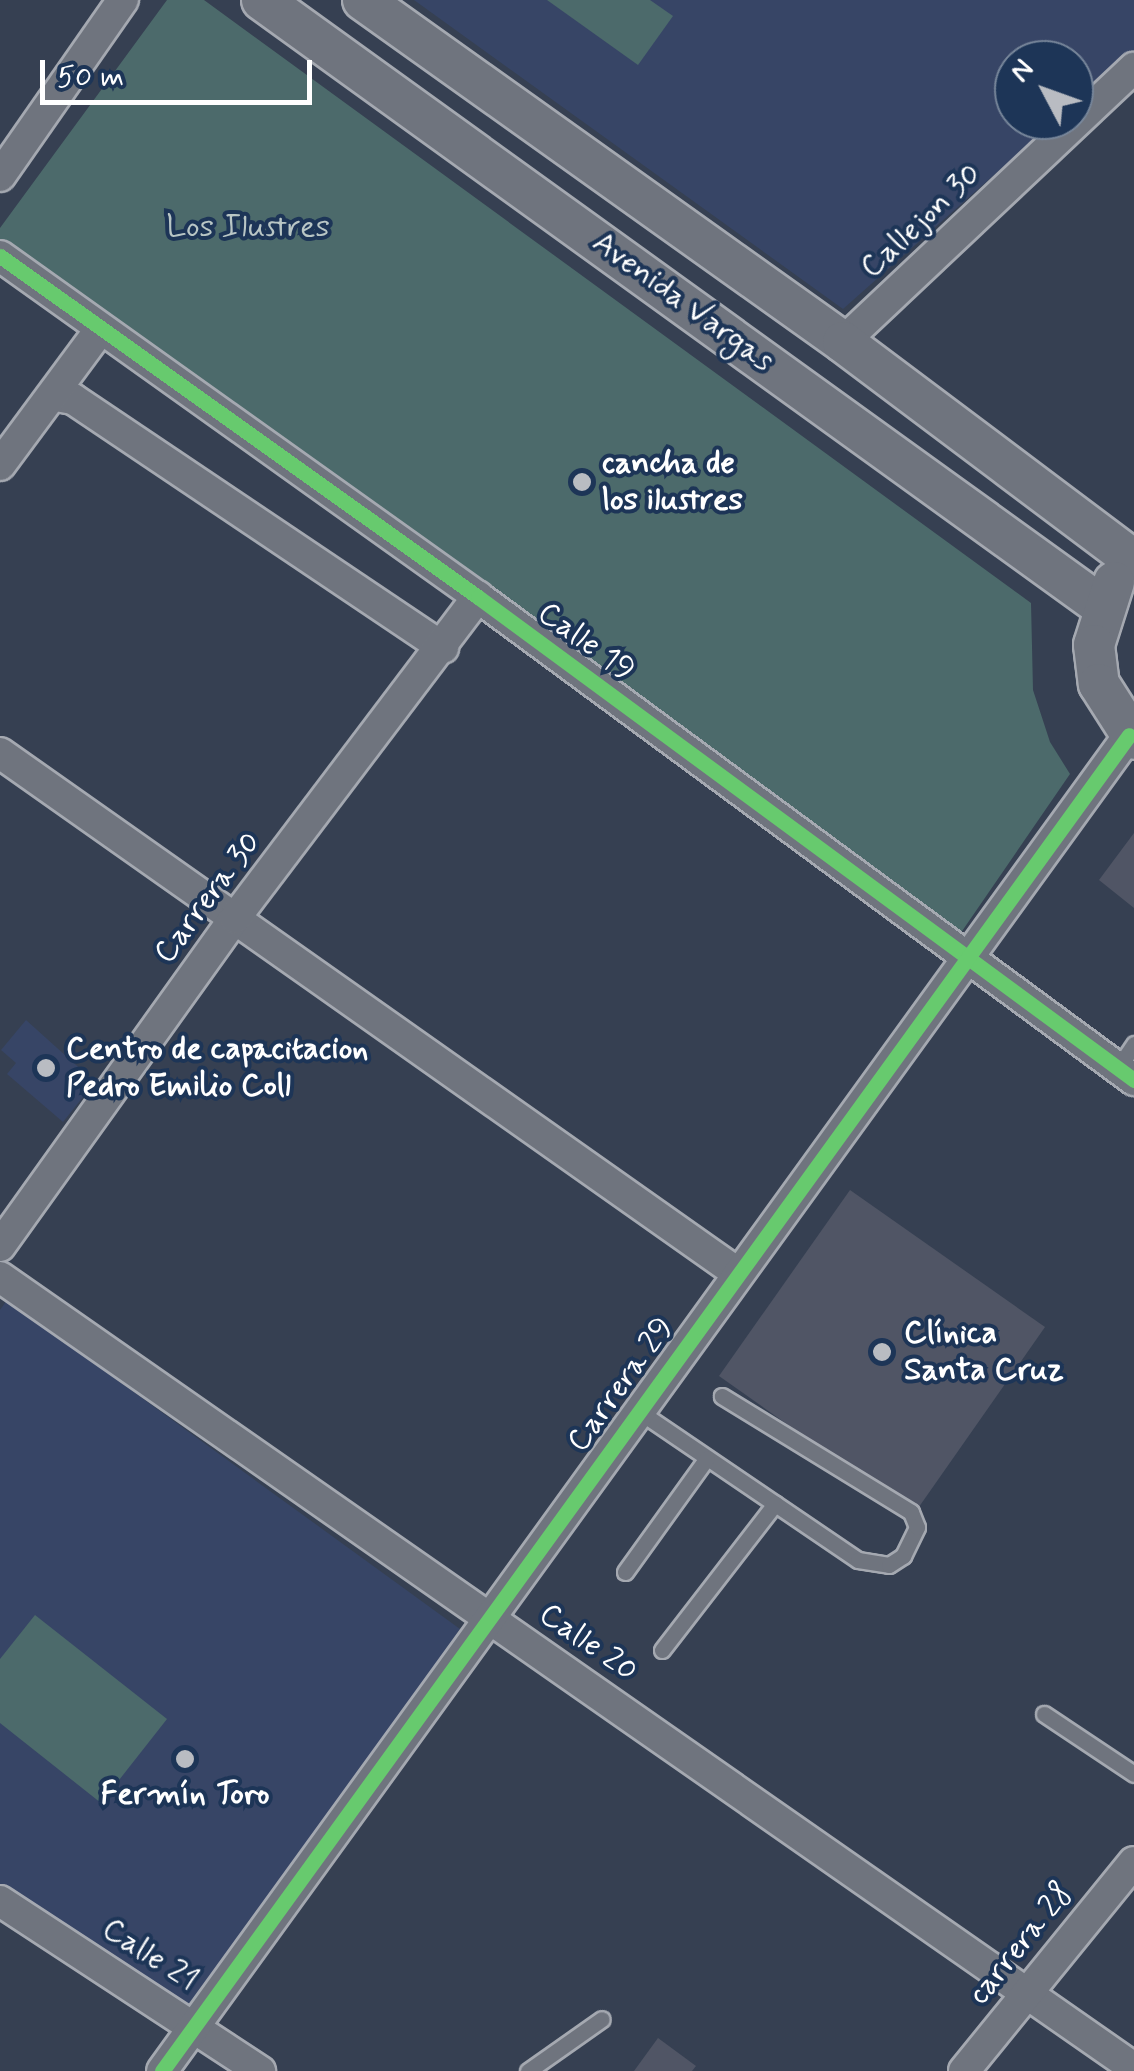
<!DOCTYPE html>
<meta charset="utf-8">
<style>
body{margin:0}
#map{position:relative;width:1134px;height:2071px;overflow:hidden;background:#364052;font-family:Mynerve,sans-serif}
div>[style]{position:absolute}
.built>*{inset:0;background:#374566}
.green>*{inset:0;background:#4c6a6b}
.building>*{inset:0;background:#505565}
.roads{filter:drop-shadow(2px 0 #a5a9b1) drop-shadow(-2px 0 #a5a9b1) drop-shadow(0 2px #a5a9b1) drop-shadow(0 -2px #a5a9b1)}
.service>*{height:15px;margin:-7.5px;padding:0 7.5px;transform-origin:7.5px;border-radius:7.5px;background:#6f747e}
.minor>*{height:30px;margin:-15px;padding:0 15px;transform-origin:15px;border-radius:15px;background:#6f747e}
.secondary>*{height:40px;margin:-20px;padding:0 20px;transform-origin:20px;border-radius:20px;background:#6f747e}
.cycleway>*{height:15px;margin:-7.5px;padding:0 7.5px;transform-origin:7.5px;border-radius:7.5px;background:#67ca6e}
.dots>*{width:28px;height:28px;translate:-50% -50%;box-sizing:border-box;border:5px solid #1d3557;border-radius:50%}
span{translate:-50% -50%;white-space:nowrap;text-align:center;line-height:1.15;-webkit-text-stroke:8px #1d3557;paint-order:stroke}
.street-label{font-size:32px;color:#fff}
.park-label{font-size:32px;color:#b9c6c5}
.poi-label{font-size:32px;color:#fff;font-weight:700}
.left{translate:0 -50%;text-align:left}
.north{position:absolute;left:994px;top:40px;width:100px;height:100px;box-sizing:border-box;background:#1d3557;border:2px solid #77869a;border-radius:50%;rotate:311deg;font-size:28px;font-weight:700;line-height:40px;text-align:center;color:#fff}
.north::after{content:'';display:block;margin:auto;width:35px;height:45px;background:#b9bcc2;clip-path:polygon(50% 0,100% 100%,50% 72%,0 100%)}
.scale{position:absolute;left:40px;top:60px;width:272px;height:45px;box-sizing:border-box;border:5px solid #fff;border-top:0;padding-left:12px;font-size:30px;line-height:35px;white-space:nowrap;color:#fff;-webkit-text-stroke:8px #1d3557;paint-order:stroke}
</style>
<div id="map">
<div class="built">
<div style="clip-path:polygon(414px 0,1134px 0,1134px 51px,1074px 104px,1074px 60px,1014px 60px,1014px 120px,1056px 120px,843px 309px)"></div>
<div style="clip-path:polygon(26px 1020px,95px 1082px,63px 1122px,7px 1074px,16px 1063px,1px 1050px)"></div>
<div style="clip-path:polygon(7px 1300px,460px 1629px,193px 2013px,0 1890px,0 1310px)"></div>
</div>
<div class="green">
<div style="clip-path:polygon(167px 0,204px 0,1031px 603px,1033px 690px,1050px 742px,1070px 774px,958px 937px,0 243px,0 228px)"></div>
<div style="clip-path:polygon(547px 0,650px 0,673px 16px,638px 65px)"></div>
<div style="clip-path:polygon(35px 1615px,167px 1719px,101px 1803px,0 1723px,0 1659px)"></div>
</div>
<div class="building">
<div style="clip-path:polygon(1134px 833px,1134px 908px,1099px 880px)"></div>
<div style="clip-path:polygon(850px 1190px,1045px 1327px,914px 1514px,719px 1376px)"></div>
<div style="clip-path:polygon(658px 2038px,696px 2066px,692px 2071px,634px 2071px)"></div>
</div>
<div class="roads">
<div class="service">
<div style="left:1118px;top:1068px;width:29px;rotate:-56deg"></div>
<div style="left:637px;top:1410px;width:267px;rotate:34.2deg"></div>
<div style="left:858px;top:1560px;width:31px;rotate:9deg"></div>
<div style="left:889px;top:1565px;width:17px;rotate:-33deg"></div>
<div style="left:903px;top:1556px;width:32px;rotate:-64deg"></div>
<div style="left:917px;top:1527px;width:16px;rotate:-112deg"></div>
<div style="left:911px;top:1512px;width:222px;rotate:-148.5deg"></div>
<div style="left:625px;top:1572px;width:140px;rotate:-54.3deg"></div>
<div style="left:662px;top:1650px;width:185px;rotate:-52.3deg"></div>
<div style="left:1044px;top:1714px;width:108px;rotate:33.7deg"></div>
<div style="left:528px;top:2071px;width:90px;rotate:-35.1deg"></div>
</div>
<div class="minor">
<div style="left:0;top:176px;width:215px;rotate:-55.1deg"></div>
<div style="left:0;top:256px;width:587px;rotate:35.5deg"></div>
<div style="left:478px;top:597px;width:815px;rotate:36.36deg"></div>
<div style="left:843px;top:342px;width:400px;rotate:-43.3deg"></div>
<div style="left:56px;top:396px;width:17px;rotate:10deg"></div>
<div style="left:73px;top:399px;width:446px;rotate:33.9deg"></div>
<div style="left:0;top:465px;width:168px;rotate:-53.5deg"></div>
<div style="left:0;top:753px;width:901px;rotate:35.19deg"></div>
<div style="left:0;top:1246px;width:403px;rotate:-54.4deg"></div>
<div style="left:235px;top:918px;width:403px;rotate:-52.9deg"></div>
<div style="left:0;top:1277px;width:1383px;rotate:34.9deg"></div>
<div style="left:0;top:1901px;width:311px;rotate:33.2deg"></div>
<div style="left:162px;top:2071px;width:1649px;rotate:-54.1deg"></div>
<div style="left:964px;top:2071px;width:269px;rotate:-50.9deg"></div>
</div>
<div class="secondary">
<div style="left:262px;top:0;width:1036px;rotate:35.81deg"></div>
<div style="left:363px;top:0;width:589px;rotate:35.47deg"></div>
<div style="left:843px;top:342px;width:363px;rotate:36.9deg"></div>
<div style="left:1114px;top:582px;width:66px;rotate:107.6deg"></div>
<div style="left:1094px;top:645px;width:39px;rotate:83deg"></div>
<div style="left:1099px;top:684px;width:65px;rotate:57.5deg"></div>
</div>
</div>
<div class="cycleway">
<div style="left:0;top:256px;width:587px;rotate:35.5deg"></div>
<div style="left:478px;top:597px;width:815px;rotate:36.36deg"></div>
<div style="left:162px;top:2071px;width:1649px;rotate:-54.1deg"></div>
</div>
<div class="dots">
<div style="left:582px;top:482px;background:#b9bcc2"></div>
<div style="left:46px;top:1068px;background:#b9bcc2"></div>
<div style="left:882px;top:1352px;background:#b9bcc2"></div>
<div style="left:185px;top:1759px;background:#b9bcc2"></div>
</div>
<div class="street-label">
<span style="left:921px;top:221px;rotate:-43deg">Callejon 30</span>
<span style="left:683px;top:302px;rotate:36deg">Avenida Vargas</span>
<span style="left:586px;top:642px;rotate:36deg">Calle 19</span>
<span style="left:208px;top:898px;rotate:-53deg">Carrera 30</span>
<span style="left:621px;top:1385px;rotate:-54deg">Carrera 29</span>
<span style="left:588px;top:1643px;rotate:35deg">Calle 20</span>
<span style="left:1021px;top:1944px;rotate:-51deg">carrera 28</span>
<span style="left:150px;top:1955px;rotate:33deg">Calle 21</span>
</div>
<div class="park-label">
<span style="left:248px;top:227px">Los Ilustres</span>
</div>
<div class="poi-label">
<span class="left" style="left:602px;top:482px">cancha de<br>los ilustres</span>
<span class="left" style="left:66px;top:1068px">Centro de capacitacion<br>Pedro Emilio Coll</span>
<span class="left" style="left:904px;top:1352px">Clínica<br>Santa Cruz</span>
<span style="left:185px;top:1794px">Fermín Toro</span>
</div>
<div class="north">N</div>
<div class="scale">50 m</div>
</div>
